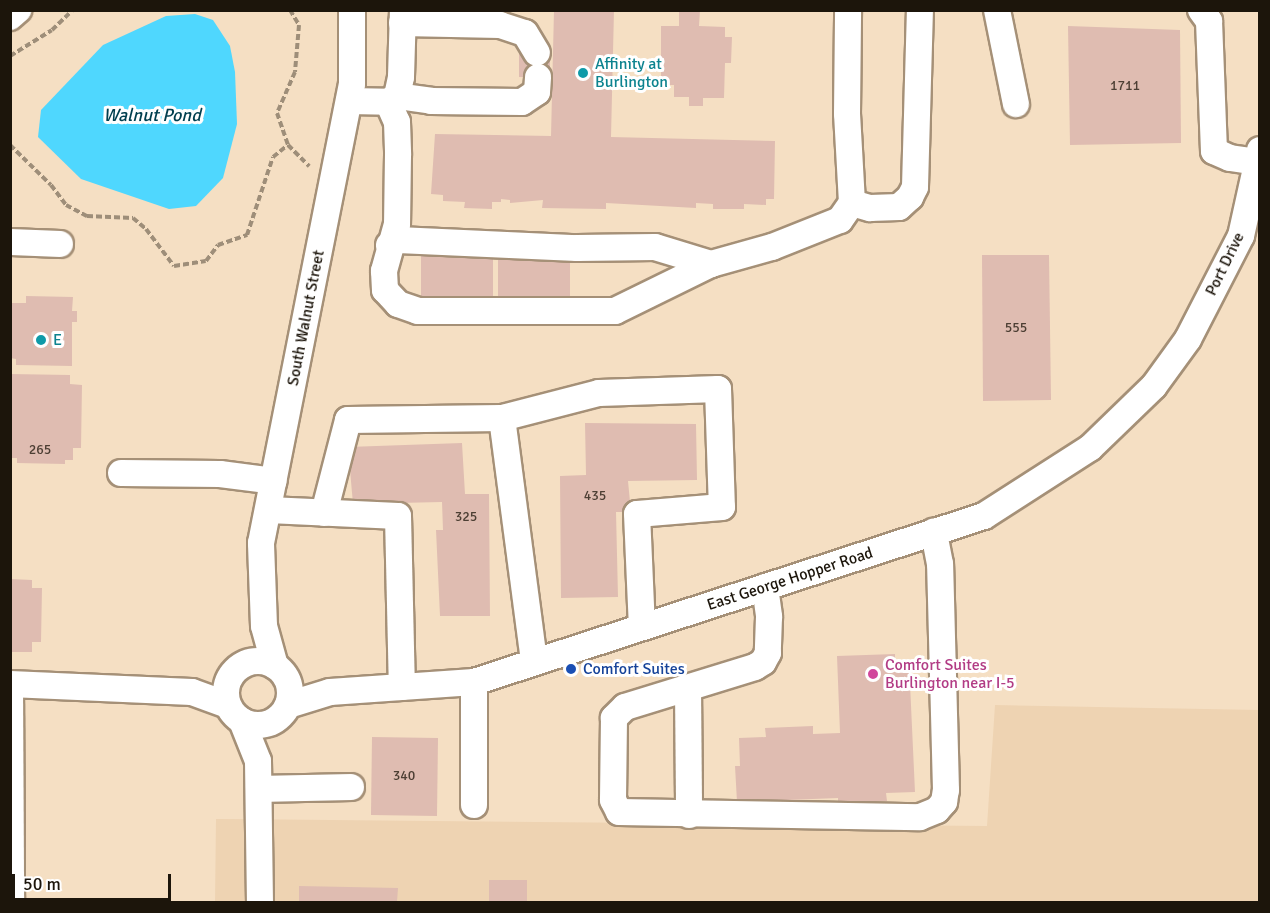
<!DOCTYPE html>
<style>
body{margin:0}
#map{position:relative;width:1270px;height:913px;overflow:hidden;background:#f5dfc3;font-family:Signika,sans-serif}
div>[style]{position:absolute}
.built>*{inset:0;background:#eed3b2}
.water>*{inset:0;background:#4fd7fe}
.building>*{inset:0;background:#dfbcb1}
.path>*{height:4px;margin-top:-2px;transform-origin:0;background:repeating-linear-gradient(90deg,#9e8e79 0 6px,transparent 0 9px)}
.roads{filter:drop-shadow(2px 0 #a59077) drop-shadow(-2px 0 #a59077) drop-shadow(0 2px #a59077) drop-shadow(0 -2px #a59077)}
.minor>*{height:26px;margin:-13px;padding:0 13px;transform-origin:13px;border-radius:13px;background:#fff}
.minor>.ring{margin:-13px;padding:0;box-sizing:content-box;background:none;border:26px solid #fff;border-radius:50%}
.dots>*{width:16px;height:16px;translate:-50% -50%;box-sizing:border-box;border:3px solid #fff;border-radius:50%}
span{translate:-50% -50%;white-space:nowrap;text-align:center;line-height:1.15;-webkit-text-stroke:6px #fff;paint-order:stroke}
.number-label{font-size:14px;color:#4d3f34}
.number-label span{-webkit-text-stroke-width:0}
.culture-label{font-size:16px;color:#0d838f}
.left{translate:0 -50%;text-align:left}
.street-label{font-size:16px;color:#1c150b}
.hotel-label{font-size:16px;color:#b23c85}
.transit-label{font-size:16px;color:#164399}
.water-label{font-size:18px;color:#003f4f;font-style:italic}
.frame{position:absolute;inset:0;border:12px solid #1c150b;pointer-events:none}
.scale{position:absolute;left:12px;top:874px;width:159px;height:27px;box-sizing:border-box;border:3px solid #1c150b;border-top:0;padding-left:8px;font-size:18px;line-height:21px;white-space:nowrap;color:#1c150b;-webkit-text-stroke:4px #fff;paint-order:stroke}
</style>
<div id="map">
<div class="built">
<div style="clip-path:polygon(995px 705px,1259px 710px,1259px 902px,215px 902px,216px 819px,987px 826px)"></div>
</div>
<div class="water">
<div style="clip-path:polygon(195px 14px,213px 20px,230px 46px,235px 72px,237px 124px,223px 178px,196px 206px,169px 209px,81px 179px,38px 137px,41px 110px,103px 45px,166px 16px)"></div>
</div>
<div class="building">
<div style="clip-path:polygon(554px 10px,614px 10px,611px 137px,775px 141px,774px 199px,766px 199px,766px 205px,744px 204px,744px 209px,713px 209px,713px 204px,696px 203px,696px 208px,606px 203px,606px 209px,542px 208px,543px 200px,510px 203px,510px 200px,501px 199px,501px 202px,492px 202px,492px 209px,464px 208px,465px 202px,443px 201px,443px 195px,431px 194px,435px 134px,551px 136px)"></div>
<div style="clip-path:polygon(679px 10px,700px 10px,699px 26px,725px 27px,725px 37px,732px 37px,731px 63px,725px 63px,724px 98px,703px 98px,703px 106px,689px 106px,689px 97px,674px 97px,674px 85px,661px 85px,661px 26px,679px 26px)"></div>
<div style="clip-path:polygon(1068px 26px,1180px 30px,1181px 143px,1070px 145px)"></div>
<div style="clip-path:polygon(519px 53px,550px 54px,550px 78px,519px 77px)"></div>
<div style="clip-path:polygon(421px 254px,493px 255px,493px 302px,421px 301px)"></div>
<div style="clip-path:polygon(498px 255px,570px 256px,570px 302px,498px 302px)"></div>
<div style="clip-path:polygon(982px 255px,1049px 255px,1051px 400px,983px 401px)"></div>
<div style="clip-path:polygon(26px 296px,73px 297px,72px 311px,77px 311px,77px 322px,72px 322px,72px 366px,16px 365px,16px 359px,10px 358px,10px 303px,26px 303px)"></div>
<div style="clip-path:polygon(10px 374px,70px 375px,70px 384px,82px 385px,81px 448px,73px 448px,73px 460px,65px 460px,65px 464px,17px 463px,17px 458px,10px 458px)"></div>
<div style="clip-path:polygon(585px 423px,696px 424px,697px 480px,628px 481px,631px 512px,616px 512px,618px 597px,561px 598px,560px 476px,586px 475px)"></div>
<div style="clip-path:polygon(462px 443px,465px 494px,489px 494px,490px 616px,440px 616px,436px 530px,443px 530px,442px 502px,353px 504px,348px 447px)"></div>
<div style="clip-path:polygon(10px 579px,32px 580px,32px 588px,42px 588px,41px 642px,32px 642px,32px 652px,10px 652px)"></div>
<div style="clip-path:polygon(895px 654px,895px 663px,909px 662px,915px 792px,886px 793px,887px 801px,838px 803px,838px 798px,737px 802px,735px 766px,740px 766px,739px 738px,766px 737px,765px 728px,813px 726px,813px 734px,840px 733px,837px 656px)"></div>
<div style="clip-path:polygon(372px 737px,438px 738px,437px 816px,371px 815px)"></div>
<div style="clip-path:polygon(489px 880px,527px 880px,527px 902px,489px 902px)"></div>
<div style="clip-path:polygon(299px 886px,398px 888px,397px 902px,299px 902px)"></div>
</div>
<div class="path">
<div style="left:290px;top:10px;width:17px;rotate:59deg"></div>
<div style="left:299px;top:25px;width:47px;rotate:94.9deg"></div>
<div style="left:295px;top:72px;width:45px;rotate:113.7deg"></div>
<div style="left:277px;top:113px;width:34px;rotate:71deg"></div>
<div style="left:288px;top:145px;width:30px;rotate:45deg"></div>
<div style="left:10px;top:56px;width:49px;rotate:-31.8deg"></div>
<div style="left:52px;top:30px;width:29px;rotate:-44deg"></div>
<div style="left:10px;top:145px;width:57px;rotate:44.3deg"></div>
<div style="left:51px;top:185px;width:25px;rotate:53deg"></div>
<div style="left:66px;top:205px;width:24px;rotate:28deg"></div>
<div style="left:87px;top:216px;width:46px;rotate:2.5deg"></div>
<div style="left:133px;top:218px;width:17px;rotate:40deg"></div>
<div style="left:146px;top:229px;width:46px;rotate:52.9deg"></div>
<div style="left:174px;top:266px;width:32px;rotate:-9deg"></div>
<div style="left:206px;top:261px;width:20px;rotate:-53deg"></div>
<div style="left:218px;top:245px;width:31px;rotate:-19deg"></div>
<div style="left:247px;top:235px;width:82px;rotate:-71.6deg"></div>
<div style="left:273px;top:157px;width:19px;rotate:-39deg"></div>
</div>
<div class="roads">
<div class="minor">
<div style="left:997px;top:10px;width:96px;rotate:78.6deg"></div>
<div style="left:1201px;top:10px;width:14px;rotate:54deg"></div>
<div style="left:1209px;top:21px;width:130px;rotate:87.8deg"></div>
<div style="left:1214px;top:151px;width:17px;rotate:24deg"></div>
<div style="left:1230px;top:158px;width:27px;rotate:8deg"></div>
<div style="left:10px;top:17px;width:11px;rotate:-41deg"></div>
<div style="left:402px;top:23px;width:98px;rotate:1.2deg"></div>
<div style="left:500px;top:25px;width:26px;rotate:18deg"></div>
<div style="left:525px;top:33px;width:23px;rotate:59deg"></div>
<div style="left:397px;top:96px;width:34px;rotate:8deg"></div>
<div style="left:431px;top:101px;width:91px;rotate:0.6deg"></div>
<div style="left:522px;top:102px;width:18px;rotate:-34deg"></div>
<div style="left:537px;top:92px;width:15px;rotate:-86deg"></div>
<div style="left:349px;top:101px;width:39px;rotate:1deg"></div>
<div style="left:388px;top:102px;width:11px;rotate:-34deg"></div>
<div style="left:397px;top:96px;width:19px;rotate:-78deg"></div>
<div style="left:401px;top:77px;width:67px;rotate:-88.3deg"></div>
<div style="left:388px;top:102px;width:22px;rotate:66deg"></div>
<div style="left:397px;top:122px;width:33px;rotate:88deg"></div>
<div style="left:398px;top:155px;width:69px;rotate:90.8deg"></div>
<div style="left:397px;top:224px;width:49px;rotate:105.5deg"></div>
<div style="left:384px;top:271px;width:19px;rotate:87deg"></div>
<div style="left:385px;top:290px;width:19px;rotate:47deg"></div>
<div style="left:398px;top:304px;width:21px;rotate:19deg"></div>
<div style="left:418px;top:311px;width:197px"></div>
<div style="left:615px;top:311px;width:107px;rotate:-26.1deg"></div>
<div style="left:711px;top:264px;width:63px;rotate:-15.6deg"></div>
<div style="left:772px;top:247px;width:73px;rotate:-21.7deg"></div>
<div style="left:840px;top:220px;width:21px;rotate:-55deg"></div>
<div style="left:852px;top:203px;width:89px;rotate:-93.2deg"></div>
<div style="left:847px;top:114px;width:104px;rotate:-89.4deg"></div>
<div style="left:852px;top:203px;width:19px;rotate:16deg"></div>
<div style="left:870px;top:208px;width:29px;rotate:-2deg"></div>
<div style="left:899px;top:207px;width:15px;rotate:-42deg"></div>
<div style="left:910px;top:197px;width:11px;rotate:-63deg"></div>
<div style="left:915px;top:187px;width:177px;rotate:-88.4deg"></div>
<div style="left:10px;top:242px;width:50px;rotate:2.3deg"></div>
<div style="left:389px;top:245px;width:10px;rotate:-29deg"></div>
<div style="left:398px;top:240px;width:179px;rotate:2.6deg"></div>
<div style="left:577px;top:248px;width:78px;rotate:-0.7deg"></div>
<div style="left:655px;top:247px;width:59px;rotate:16.9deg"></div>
<div style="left:502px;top:418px;width:100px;rotate:-14.5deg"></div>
<div style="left:599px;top:393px;width:119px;rotate:-1.9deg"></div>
<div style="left:718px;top:389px;width:118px;rotate:88.1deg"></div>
<div style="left:722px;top:507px;width:85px;rotate:175.3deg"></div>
<div style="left:637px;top:514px;width:113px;rotate:87.5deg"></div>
<div style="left:121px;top:473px;width:99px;rotate:0.6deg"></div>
<div style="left:220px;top:474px;width:54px;rotate:7.4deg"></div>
<div style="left:269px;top:510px;width:129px;rotate:2.7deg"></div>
<div style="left:398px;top:516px;width:171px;rotate:88.7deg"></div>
<div style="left:324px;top:513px;width:96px;rotate:-75.5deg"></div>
<div style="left:348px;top:420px;width:154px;rotate:-0.7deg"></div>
<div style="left:502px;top:418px;width:246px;rotate:82.5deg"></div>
<div style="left:765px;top:587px;width:30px;rotate:82deg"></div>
<div style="left:769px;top:617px;width:36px;rotate:92deg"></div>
<div style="left:768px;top:653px;width:10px;rotate:119deg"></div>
<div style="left:763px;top:662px;width:9px;rotate:148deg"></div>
<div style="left:755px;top:667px;width:136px;rotate:162.9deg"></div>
<div style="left:625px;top:707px;width:16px;rotate:135deg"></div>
<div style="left:614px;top:718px;width:82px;rotate:90.7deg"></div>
<div style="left:613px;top:800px;width:13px;rotate:63deg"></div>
<div style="left:619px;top:812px;width:301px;rotate:1deg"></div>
<div style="left:920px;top:817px;width:18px;rotate:-22deg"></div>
<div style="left:937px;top:810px;width:11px;rotate:-49deg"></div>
<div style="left:944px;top:802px;width:12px;rotate:-81deg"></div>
<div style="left:946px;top:790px;width:226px;rotate:-91.5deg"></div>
<div style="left:940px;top:564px;width:33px;rotate:-101deg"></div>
<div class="ring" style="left:226px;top:661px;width:38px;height:38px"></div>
<div style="left:275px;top:666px;width:41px;rotate:-105.4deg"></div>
<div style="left:264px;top:626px;width:83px;rotate:-92.1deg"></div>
<div style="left:261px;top:543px;width:468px;rotate:-78.8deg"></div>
<div style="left:352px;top:84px;width:74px;rotate:-90deg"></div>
<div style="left:10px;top:684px;width:182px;rotate:2.5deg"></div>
<div style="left:192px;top:692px;width:38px;rotate:20deg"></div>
<div style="left:10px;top:685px;width:217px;rotate:89.7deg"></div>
<div style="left:688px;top:688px;width:127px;rotate:89.5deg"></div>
<div style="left:288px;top:705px;width:44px;rotate:-17.2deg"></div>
<div style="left:330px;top:692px;width:144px;rotate:-4deg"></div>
<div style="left:474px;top:682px;width:536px;rotate:-18.03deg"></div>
<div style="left:984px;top:516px;width:126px;rotate:-32.7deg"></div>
<div style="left:1090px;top:448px;width:89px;rotate:-44.1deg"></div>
<div style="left:1154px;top:386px;width:58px;rotate:-54.1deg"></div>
<div style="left:1188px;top:339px;width:116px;rotate:-62.8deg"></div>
<div style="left:1241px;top:236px;width:88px;rotate:-77.5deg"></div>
<div style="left:242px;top:721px;width:43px;rotate:68.2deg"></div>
<div style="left:258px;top:761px;width:141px;rotate:89.2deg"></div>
<div style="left:259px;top:789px;width:92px;rotate:-1.2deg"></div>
<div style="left:474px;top:805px;width:123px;rotate:-90deg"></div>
</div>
</div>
<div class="dots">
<div style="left:583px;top:73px;background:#0f9aa8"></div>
<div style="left:41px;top:340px;background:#0f9aa8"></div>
<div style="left:571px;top:669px;background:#1a4fb4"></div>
<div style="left:873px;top:674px;background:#d1479c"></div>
</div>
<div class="number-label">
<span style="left:1125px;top:86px">1711</span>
<span style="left:1016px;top:328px">555</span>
<span style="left:40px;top:450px">265</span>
<span style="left:595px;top:496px">435</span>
<span style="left:466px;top:517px">325</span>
<span style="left:404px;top:776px">340</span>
</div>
<div class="culture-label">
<span class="left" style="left:595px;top:73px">Affinity at<br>Burlington</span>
<span class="left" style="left:53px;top:340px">E</span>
</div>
<div class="street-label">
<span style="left:1225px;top:264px;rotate:-64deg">Port Drive</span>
<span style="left:306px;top:318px;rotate:-79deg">South Walnut Street</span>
<span style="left:790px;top:579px;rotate:-18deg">East George Hopper Road</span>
</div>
<div class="hotel-label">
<span class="left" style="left:885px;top:674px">Comfort Suites<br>Burlington near I-5</span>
</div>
<div class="transit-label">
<span class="left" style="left:583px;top:669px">Comfort Suites</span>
</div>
<div class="water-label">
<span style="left:152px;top:115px">Walnut Pond</span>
</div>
<div class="frame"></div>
<div class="scale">50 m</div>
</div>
